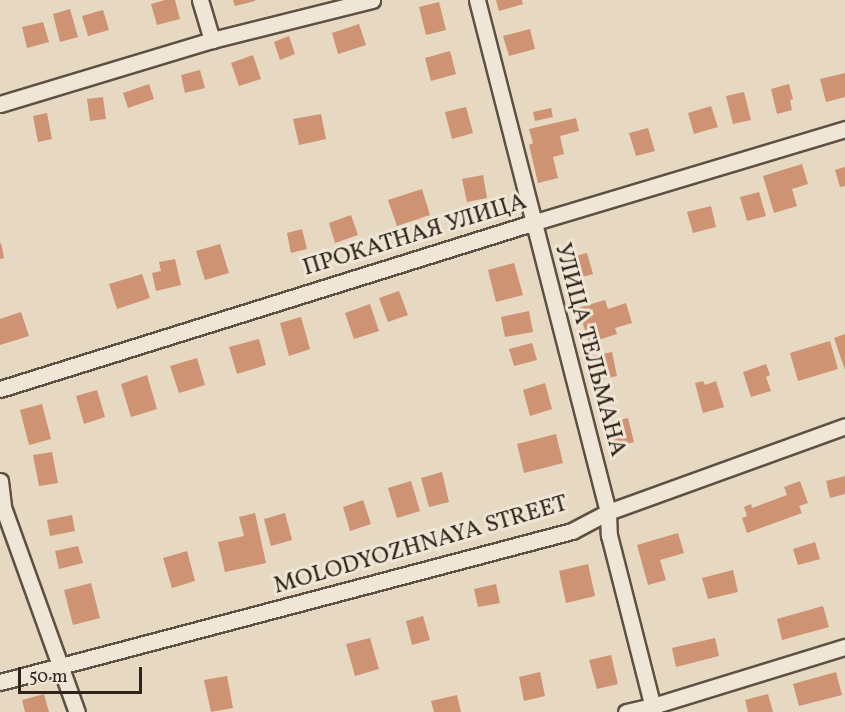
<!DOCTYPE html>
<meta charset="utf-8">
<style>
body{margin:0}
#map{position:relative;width:845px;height:712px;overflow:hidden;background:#e7d8c1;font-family:Vollkorn,serif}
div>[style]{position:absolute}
.building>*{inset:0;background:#cd9373}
.roads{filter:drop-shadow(2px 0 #5e5042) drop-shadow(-2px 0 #5e5042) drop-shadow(0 2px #5e5042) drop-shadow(0 -2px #5e5042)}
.minor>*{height:15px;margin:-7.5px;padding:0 7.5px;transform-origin:7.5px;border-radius:7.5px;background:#efe6d7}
span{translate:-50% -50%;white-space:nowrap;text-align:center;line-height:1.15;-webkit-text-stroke:6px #efe6d7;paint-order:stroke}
.street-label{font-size:24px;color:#302317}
.scale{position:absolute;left:18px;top:667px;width:124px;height:27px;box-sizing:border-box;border:3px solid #302317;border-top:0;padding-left:8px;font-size:18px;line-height:21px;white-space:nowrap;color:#302317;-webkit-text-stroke:4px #efe6d7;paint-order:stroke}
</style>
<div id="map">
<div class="building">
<div style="clip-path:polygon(165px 0,175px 0,180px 19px,157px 25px,151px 4px)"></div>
<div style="clip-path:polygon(233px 0,255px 0,255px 1px,235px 6px)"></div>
<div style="clip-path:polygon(496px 0,522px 0,523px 4px,499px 11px)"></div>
<div style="clip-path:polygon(439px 2px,446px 30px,426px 35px,419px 7px)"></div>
<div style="clip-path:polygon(70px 9px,78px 37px,60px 42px,53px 14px)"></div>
<div style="clip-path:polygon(103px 10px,109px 30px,88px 36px,82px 16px)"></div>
<div style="clip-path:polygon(43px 22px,49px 42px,27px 48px,22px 27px)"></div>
<div style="clip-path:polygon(359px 24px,366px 45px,338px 54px,332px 33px)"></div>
<div style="clip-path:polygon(530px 29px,535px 49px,509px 56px,503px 36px)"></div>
<div style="clip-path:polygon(289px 36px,295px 54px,280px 60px,274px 42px)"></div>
<div style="clip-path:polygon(450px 51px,456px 74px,431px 81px,425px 58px)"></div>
<div style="clip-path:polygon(253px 55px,261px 79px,239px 86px,231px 63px)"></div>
<div style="clip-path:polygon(200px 70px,205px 88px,185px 93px,181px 75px)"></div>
<div style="clip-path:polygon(845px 73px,845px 97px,826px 102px,820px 79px)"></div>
<div style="clip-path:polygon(149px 84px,154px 99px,128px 108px,123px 93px)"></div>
<div style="clip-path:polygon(789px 84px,793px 99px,790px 100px,792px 110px,777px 114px,771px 89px)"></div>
<div style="clip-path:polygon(744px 92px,751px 120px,733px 124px,726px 96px)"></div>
<div style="clip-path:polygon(103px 97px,106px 119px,90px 121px,87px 99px)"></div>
<div style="clip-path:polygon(711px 106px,718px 127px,694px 134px,688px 113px)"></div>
<div style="clip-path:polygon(466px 107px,473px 133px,452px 139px,445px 112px)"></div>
<div style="clip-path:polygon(551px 108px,553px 117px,535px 121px,533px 112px)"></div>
<div style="clip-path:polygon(47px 113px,52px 139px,38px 142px,33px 116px)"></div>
<div style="clip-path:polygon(321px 114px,326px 139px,299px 145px,293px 119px)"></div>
<div style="clip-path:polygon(576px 118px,579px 131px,560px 136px,564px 154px,553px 157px,558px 178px,538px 183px,529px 145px,533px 143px,529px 129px)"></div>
<div style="clip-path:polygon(648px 128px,655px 151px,636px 156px,629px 133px)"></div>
<div style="clip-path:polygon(802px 164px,808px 184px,792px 189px,797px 206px,774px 213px,763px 176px)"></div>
<div style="clip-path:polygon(845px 167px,845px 186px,840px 187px,835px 170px)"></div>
<div style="clip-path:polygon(483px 175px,487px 198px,467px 202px,462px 179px)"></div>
<div style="clip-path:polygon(422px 189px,430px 215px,397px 226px,388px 200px)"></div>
<div style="clip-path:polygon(759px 192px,766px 216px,747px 221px,740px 197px)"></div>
<div style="clip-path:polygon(711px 206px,716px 227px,693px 233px,687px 212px)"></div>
<div style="clip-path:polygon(351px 215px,358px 235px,335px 243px,329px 223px)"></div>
<div style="clip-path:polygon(302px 229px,307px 249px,291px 253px,287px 233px)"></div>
<div style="clip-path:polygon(1px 243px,4px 258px,0 259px,0 244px)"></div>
<div style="clip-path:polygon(220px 244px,229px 273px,205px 280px,196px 251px)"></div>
<div style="clip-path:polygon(587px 253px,593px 274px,571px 280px,565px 259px)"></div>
<div style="clip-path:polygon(175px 259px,181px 285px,156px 291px,152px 273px,161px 271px,159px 262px)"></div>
<div style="clip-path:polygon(514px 263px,523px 295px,496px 302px,488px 270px)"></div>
<div style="clip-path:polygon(142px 274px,150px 298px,117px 309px,109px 284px)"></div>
<div style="clip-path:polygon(399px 291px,408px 315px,388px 322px,379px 298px)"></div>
<div style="clip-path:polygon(605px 300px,608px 309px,626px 303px,632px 323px,615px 328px,617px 334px,589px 343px,578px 308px)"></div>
<div style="clip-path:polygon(370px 304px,379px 331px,354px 339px,345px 313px)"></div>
<div style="clip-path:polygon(529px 311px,533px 332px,505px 337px,501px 317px)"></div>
<div style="clip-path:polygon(21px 312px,29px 336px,0 345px,0 319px)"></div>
<div style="clip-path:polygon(301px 317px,310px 349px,289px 356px,280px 323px)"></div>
<div style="clip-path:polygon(845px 334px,845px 370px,834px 338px)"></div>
<div style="clip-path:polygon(259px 339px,266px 365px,237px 374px,229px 347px)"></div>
<div style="clip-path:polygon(830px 341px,838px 369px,798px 381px,790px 353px)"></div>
<div style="clip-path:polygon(532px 343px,537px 360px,514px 366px,509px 349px)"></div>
<div style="clip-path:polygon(612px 352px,617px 376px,598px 380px,593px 356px)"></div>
<div style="clip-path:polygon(197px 358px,205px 385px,179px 393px,170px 366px)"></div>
<div style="clip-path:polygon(766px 364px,770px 375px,766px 377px,771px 391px,751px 397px,743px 372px)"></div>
<div style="clip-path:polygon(147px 375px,157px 409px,131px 417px,121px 384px)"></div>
<div style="clip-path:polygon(703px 381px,705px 385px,716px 381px,724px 407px,703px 413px,695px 383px)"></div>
<div style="clip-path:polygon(545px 383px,552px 409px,530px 416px,523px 390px)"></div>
<div style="clip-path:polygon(97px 390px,105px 417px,84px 424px,76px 396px)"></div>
<div style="clip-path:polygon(42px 404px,51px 439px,29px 445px,20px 410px)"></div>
<div style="clip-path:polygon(628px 418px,634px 442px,614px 447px,608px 423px)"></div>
<div style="clip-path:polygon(556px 434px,563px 463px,524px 473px,517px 444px)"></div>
<div style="clip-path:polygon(52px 452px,58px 483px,39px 486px,33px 455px)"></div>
<div style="clip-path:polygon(442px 472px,449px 502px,429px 507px,421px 478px)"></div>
<div style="clip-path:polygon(845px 476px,845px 494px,830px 498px,826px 481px)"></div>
<div style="clip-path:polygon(411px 481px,420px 511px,397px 518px,388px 488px)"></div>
<div style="clip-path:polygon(800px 481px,808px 503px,799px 506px,802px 513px,747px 533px,742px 518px,747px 516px,744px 507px,751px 504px,752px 508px,787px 495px,784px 487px)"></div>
<div style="clip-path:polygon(363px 500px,371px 524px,350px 531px,343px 507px)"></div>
<div style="clip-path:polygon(255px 513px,266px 563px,225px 572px,218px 542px,244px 536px,239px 517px)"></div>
<div style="clip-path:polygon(285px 513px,292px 540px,271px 546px,264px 519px)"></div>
<div style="clip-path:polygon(72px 515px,75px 531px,50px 536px,47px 520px)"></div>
<div style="clip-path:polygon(678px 533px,684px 553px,660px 560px,666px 580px,648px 585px,637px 545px)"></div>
<div style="clip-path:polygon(815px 542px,820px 559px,798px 565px,793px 549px)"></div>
<div style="clip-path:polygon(78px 546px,83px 563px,59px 569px,55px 551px)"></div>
<div style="clip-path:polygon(187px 551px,195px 581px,172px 588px,163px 558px)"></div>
<div style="clip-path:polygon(588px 564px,595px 596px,566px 603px,559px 571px)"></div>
<div style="clip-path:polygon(733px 570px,738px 592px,708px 599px,702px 578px)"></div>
<div style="clip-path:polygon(91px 583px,100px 618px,73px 625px,64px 590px)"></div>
<div style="clip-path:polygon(496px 584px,500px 603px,478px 607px,474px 589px)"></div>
<div style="clip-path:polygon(823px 606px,829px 627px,782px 640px,777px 619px)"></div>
<div style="clip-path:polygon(423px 616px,430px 640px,412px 645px,406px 621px)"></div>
<div style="clip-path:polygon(370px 638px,379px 669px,355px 676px,346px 644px)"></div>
<div style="clip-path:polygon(715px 638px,719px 656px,676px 667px,672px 648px)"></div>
<div style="clip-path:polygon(611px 655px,618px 684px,597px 689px,589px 660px)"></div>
<div style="clip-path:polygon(540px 672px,545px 696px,524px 701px,519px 677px)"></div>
<div style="clip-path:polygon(836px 672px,842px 695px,799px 706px,793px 684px)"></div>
<div style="clip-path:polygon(227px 676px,233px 708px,211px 712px,204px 680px)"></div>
<div style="clip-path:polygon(44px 694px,49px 712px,25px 712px,22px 700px)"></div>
<div style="clip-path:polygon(768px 694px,773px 712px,748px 712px,745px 700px)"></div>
<div style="clip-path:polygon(457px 695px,461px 712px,434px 712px,431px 701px)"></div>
</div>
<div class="roads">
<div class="minor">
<div style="left:200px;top:0;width:42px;rotate:73.3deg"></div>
<div style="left:477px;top:0;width:528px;rotate:75.65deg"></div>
<div style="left:608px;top:512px;width:23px;rotate:88deg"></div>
<div style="left:609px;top:535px;width:183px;rotate:75.7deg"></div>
<div style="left:0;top:104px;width:221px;rotate:-16.8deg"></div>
<div style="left:212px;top:40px;width:165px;rotate:-14deg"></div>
<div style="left:0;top:389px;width:557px;rotate:-17.33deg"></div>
<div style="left:532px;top:223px;width:327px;rotate:-16.7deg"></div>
<div style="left:0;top:481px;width:26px;rotate:83deg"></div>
<div style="left:3px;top:507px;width:218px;rotate:70.2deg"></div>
<div style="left:0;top:682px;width:592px;rotate:-14.79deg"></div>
<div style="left:572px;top:531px;width:41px;rotate:-27.8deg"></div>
<div style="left:608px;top:512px;width:252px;rotate:-19.9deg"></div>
<div style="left:626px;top:712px;width:28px;rotate:-13deg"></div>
<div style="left:653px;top:706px;width:201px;rotate:-17.1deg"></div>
</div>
</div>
<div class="street-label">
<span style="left:415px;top:236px;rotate:-17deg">ПРОКАТНАЯ УЛИЦА</span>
<span style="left:589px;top:350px;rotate:75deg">УЛИЦА ТЕЛЬМАНА</span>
<span style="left:421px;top:546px;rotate:-16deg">MOLODYOZHNAYA STREET</span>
</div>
<div class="scale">50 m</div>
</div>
